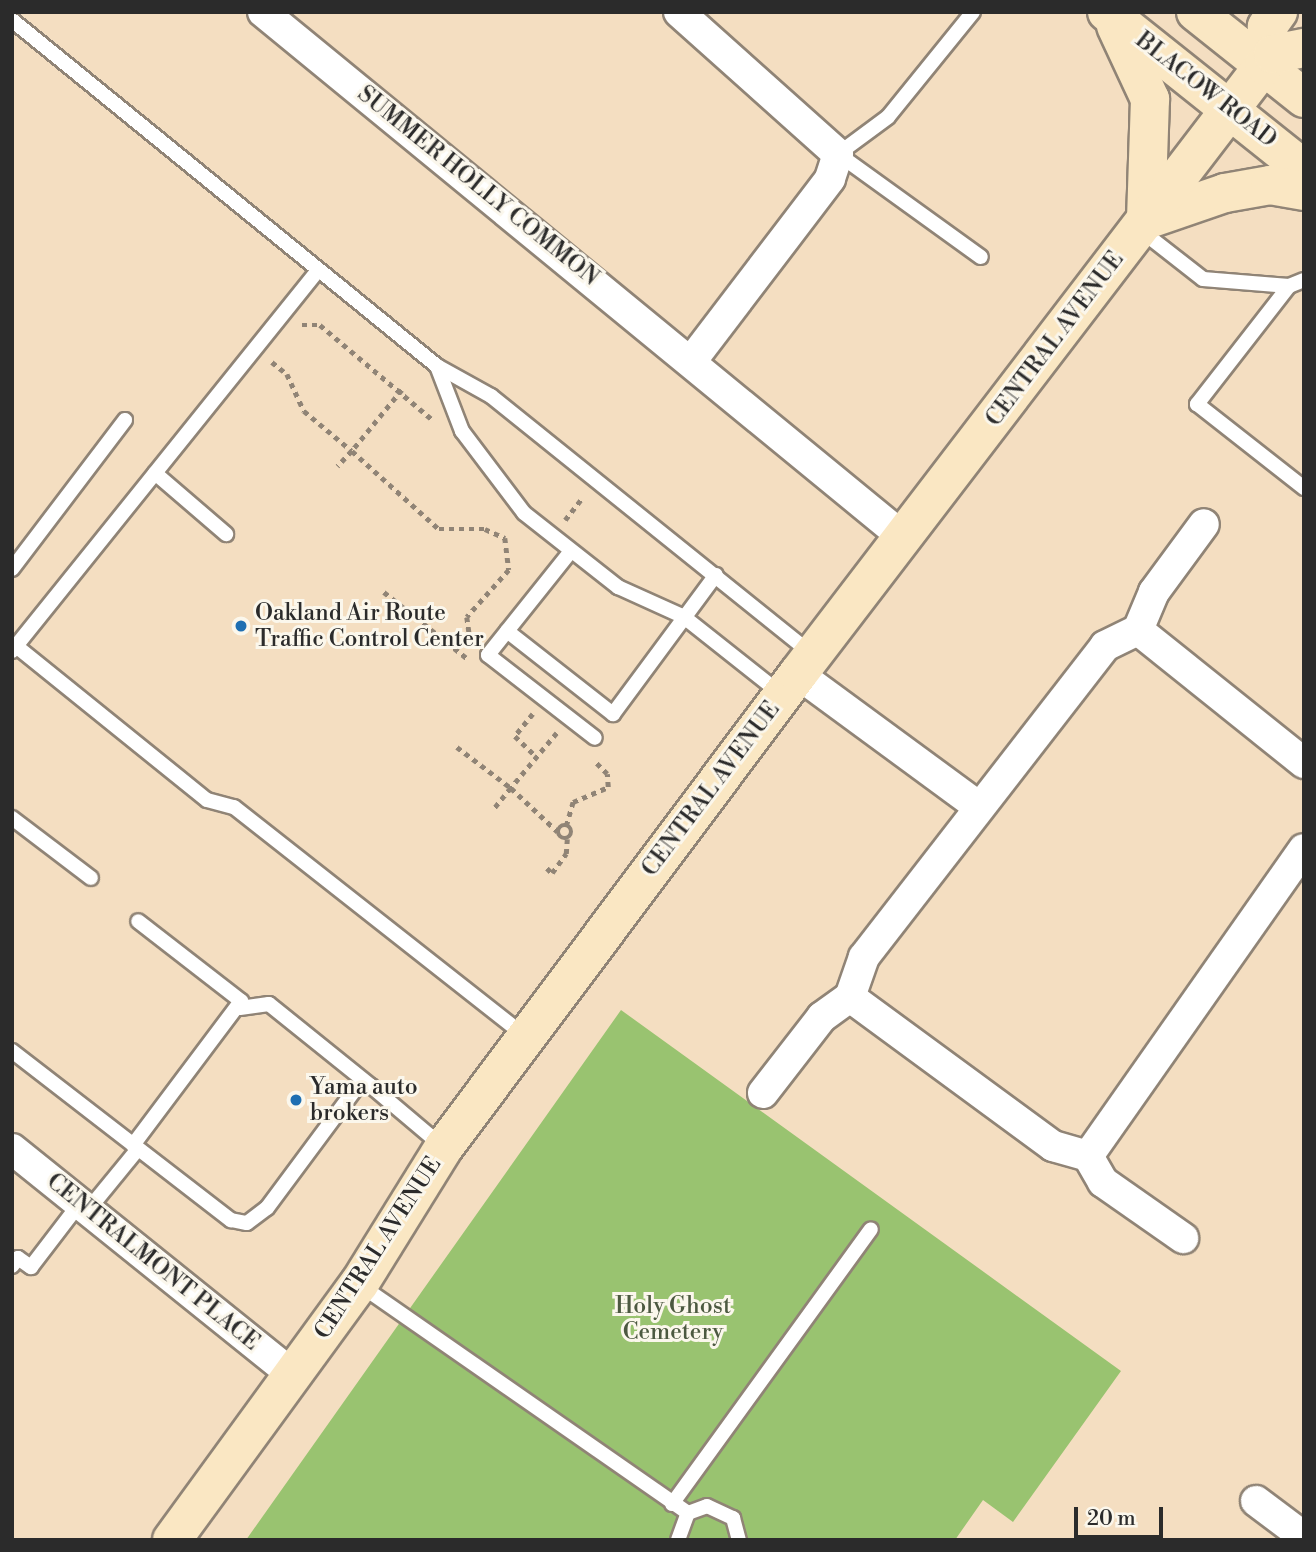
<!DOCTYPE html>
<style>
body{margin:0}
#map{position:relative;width:1316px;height:1552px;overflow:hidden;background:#f4dec1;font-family:"Libre Bodoni",serif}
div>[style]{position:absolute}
.green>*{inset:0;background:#99c370}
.path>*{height:4.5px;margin-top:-2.25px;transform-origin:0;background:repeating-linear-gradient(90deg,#908476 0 5px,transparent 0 10px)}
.path>.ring{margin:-2.25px;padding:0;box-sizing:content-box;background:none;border:4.5px solid #908476;border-radius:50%}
.roads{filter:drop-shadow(2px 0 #908476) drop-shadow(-2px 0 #908476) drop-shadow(0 2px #908476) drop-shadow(0 -2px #908476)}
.lane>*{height:14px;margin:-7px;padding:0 7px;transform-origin:7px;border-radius:7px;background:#fff}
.street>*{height:30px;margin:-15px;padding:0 15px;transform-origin:15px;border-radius:15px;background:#fff}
.secondary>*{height:38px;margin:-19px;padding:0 19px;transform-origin:19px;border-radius:19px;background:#fae7c3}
.dots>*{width:19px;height:19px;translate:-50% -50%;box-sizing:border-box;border:4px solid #fbf7ec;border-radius:50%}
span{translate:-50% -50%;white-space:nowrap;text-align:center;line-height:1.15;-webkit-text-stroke:6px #fbf7ec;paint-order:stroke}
.street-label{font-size:23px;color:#2b2b2b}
.poi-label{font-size:23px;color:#2b2b2b}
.left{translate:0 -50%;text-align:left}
.park-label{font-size:23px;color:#4c5940}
.frame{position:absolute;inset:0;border:14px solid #2b2b2b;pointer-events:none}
.scale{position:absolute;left:1074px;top:1507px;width:89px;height:32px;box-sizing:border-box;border:4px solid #2b2b2b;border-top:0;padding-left:9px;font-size:21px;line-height:24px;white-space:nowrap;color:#2b2b2b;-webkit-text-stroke:5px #fbf7ec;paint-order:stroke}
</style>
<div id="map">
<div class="green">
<div style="clip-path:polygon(621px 1010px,1121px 1371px,1013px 1522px,983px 1500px,955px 1540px,246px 1540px)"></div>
</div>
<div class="path">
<div style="left:302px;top:325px;width:18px"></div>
<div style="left:320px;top:325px;width:148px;rotate:40.1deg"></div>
<div style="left:272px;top:362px;width:19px;rotate:39deg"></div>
<div style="left:287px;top:374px;width:41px;rotate:65.3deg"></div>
<div style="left:304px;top:411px;width:62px;rotate:39.8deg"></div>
<div style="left:352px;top:451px;width:21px;rotate:133deg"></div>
<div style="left:402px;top:390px;width:79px;rotate:129.3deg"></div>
<div style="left:352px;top:451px;width:117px;rotate:41.9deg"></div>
<div style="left:439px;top:529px;width:46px"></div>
<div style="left:485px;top:529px;width:22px;rotate:24deg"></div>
<div style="left:505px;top:538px;width:32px;rotate:83deg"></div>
<div style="left:509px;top:570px;width:63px;rotate:131.8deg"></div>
<div style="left:467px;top:617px;width:27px;rotate:82deg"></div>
<div style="left:565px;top:520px;width:29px;rotate:-52deg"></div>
<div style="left:384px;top:592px;width:107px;rotate:38.6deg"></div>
<div style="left:533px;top:714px;width:28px;rotate:129deg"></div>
<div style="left:515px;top:736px;width:30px;rotate:44deg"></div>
<div style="left:557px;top:733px;width:72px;rotate:129.9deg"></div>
<div style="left:511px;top:788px;width:64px;rotate:43.1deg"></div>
<div style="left:457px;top:747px;width:68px;rotate:37.2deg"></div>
<div style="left:511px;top:788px;width:26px;rotate:129deg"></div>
<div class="ring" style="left:558px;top:825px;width:9.5px;height:9.5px"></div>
<div style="left:566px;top:826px;width:25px;rotate:-74deg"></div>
<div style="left:573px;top:802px;width:38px;rotate:-23deg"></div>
<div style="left:608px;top:787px;width:13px;rotate:-94deg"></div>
<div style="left:607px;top:774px;width:18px;rotate:-135deg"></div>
<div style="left:547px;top:868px;width:7px;rotate:45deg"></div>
<div style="left:552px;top:873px;width:24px;rotate:-54deg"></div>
<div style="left:566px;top:854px;width:15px;rotate:-86deg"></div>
</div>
<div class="roads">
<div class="lane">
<div style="left:973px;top:12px;width:135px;rotate:129deg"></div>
<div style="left:888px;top:117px;width:62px;rotate:143.5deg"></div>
<div style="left:838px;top:154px;width:176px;rotate:35.8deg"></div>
<div style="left:12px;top:20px;width:548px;rotate:39.15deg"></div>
<div style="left:437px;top:366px;width:62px;rotate:29.1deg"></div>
<div style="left:491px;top:396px;width:410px;rotate:38.8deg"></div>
<div style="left:1139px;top:229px;width:81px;rotate:38deg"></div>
<div style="left:1203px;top:279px;width:86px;rotate:4.7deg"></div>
<div style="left:1289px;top:286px;width:16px;rotate:-22deg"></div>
<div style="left:1289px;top:286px;width:150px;rotate:127.9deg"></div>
<div style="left:1197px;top:404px;width:136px;rotate:38.1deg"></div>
<div style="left:437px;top:366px;width:70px;rotate:69deg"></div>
<div style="left:462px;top:431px;width:103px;rotate:52.9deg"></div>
<div style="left:524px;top:513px;width:120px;rotate:38.2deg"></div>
<div style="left:618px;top:587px;width:72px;rotate:24.4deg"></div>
<div style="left:684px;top:617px;width:122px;rotate:38.4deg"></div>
<div style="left:155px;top:473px;width:94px;rotate:40.7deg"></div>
<div style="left:571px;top:551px;width:133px;rotate:128.6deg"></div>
<div style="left:488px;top:655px;width:135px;rotate:37.8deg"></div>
<div style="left:12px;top:569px;width:187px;rotate:-52.8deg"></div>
<div style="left:507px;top:631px;width:135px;rotate:38.1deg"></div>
<div style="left:613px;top:714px;width:173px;rotate:-53.5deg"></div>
<div style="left:16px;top:646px;width:245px;rotate:38.9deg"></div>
<div style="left:207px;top:800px;width:28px;rotate:15deg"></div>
<div style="left:234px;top:807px;width:370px;rotate:38.2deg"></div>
<div style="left:12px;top:651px;width:487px;rotate:-51.2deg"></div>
<div style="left:12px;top:818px;width:99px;rotate:37.2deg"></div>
<div style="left:240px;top:1008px;width:29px;rotate:-8deg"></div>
<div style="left:269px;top:1004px;width:131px;rotate:38.8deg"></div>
<div style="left:12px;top:1051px;width:277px;rotate:37.7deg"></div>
<div style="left:231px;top:1220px;width:16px;rotate:11deg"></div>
<div style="left:247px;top:1223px;width:25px;rotate:-37deg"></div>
<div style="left:267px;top:1208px;width:151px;rotate:-53.4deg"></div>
<div style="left:357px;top:1087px;width:14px;rotate:-4deg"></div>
<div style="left:371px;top:1086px;width:93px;rotate:40.2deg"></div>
<div style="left:133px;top:1145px;width:180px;rotate:-53.1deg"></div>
<div style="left:241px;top:1001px;width:130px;rotate:-142.2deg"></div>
<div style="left:88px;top:1210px;width:79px;rotate:-50.7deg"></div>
<div style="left:12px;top:1266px;width:10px;rotate:-53deg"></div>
<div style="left:18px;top:1258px;width:16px;rotate:35deg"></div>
<div style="left:31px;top:1267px;width:81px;rotate:-52.6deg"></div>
<div style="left:360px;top:1285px;width:399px;rotate:34.8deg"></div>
<div style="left:672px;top:1504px;width:339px;rotate:-54.1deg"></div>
<div style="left:678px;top:1540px;width:29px;rotate:-70deg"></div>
<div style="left:688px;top:1513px;width:20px;rotate:-20deg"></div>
<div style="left:707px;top:1506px;width:29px;rotate:25deg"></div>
<div style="left:733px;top:1518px;width:23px;rotate:75deg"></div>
</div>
<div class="street">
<div style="left:263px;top:12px;width:828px;rotate:39.36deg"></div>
<div style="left:679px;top:12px;width:213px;rotate:41.8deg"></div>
<div style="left:838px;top:154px;width:26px;rotate:108deg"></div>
<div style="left:830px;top:179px;width:228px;rotate:127.3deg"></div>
<div style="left:1138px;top:630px;width:213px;rotate:38.7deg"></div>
<div style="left:798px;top:674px;width:223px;rotate:36.3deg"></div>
<div style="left:850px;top:997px;width:252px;rotate:36.3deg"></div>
<div style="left:1053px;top:1146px;width:36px;rotate:16deg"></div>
<div style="left:1088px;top:1156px;width:30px;rotate:60deg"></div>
<div style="left:1103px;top:1182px;width:98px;rotate:35deg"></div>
<div style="left:763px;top:1093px;width:96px;rotate:-52.2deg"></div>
<div style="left:822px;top:1017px;width:34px;rotate:-36deg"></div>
<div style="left:850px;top:997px;width:42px;rotate:-70.7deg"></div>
<div style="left:864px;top:957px;width:393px;rotate:-52.2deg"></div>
<div style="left:1105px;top:646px;width:37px;rotate:-26deg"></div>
<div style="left:1138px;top:630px;width:41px;rotate:-67.2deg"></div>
<div style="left:1154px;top:592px;width:84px;rotate:-53.7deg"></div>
<div style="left:12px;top:1149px;width:361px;rotate:38.8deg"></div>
<div style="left:1088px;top:1156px;width:375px;rotate:-54.9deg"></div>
<div style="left:1256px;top:1501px;width:60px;rotate:36.9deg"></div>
</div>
<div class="secondary">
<div style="left:1107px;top:12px;width:252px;rotate:38.6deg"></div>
<div style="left:1196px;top:12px;width:138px;rotate:38.5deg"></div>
<div style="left:1116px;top:26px;width:81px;rotate:65deg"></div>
<div style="left:1150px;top:99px;width:121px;rotate:91.9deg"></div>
<div style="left:1273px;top:54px;width:28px;rotate:-103deg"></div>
<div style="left:1267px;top:27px;width:19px;rotate:-54deg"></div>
<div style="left:1146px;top:220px;width:83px;rotate:-18.9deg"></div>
<div style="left:1225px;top:193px;width:46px;rotate:-10.1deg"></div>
<div style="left:1270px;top:185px;width:35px;rotate:10deg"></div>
<div style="left:172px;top:1540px;width:317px;rotate:-53.9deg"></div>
<div style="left:359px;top:1284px;width:161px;rotate:-58.2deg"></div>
<div style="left:444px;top:1147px;width:591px;rotate:-53.19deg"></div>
<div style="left:798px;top:674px;width:767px;rotate:-52.58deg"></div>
<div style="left:1264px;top:65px;width:14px;rotate:-51deg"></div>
<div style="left:1273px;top:54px;width:32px;rotate:-11deg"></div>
</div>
</div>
<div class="dots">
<div style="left:241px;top:626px;background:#1f6fb2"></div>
<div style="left:296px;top:1100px;background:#1f6fb2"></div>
</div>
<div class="street-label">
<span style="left:1206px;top:90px;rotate:38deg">BLACOW ROAD</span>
<span style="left:478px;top:186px;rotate:39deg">SUMMER HOLLY COMMON</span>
<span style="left:1055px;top:339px;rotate:-53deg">CENTRAL AVENUE</span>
<span style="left:711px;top:789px;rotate:-53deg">CENTRAL AVENUE</span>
<span style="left:378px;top:1248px;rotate:-57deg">CENTRAL AVENUE</span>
<span style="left:153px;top:1262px;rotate:39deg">CENTRALMONT PLACE</span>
</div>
<div class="poi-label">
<span class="left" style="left:255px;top:626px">Oakland Air Route<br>Traffic Control Center</span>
<span class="left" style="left:310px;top:1100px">Yama auto<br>brokers</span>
</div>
<div class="park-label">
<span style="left:673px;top:1319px">Holy Ghost<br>Cemetery</span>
</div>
<div class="frame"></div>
<div class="scale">20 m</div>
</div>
